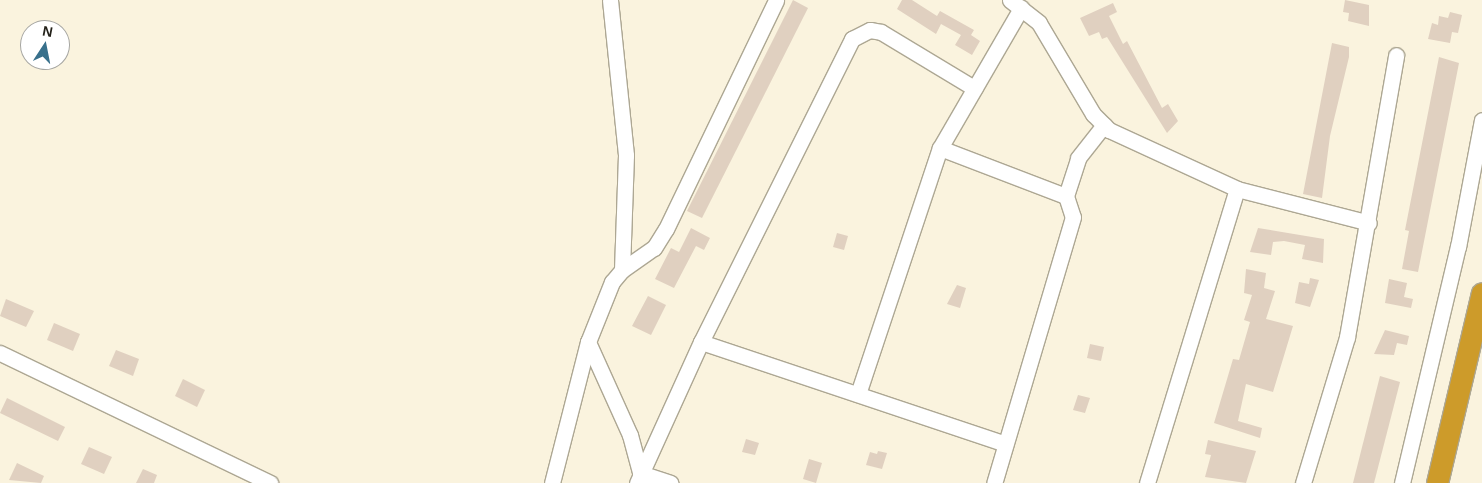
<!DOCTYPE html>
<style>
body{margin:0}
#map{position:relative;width:1482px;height:483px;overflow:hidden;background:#faf3de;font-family:Arial,sans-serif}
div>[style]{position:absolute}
.building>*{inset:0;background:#e0d0c0}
.roads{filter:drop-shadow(1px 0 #ada793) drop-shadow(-1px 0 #ada793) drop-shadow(0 1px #ada793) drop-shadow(0 -1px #ada793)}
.minor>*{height:15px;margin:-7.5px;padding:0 7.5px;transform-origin:7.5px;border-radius:7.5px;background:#fff}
.highway>*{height:21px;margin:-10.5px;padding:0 10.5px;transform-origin:10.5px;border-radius:10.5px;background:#cd9b2a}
span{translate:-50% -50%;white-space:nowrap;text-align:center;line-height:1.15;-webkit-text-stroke:4px #fff;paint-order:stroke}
.north{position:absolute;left:20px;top:20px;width:50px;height:50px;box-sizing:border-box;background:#fff;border:1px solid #a7a7a3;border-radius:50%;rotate:11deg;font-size:14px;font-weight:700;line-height:20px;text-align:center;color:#24221a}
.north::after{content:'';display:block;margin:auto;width:18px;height:22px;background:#38708b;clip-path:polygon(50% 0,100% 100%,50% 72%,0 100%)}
</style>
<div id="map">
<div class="building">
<div style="clip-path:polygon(793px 0,808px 8px,702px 218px,687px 211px)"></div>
<div style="clip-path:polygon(902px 0,912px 0,937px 16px,940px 11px,974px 30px,971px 35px,980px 41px,972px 55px,955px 45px,961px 35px,941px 24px,936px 34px,897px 9px)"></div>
<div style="clip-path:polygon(1345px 0,1369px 5px,1369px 26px,1348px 21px,1349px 13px,1343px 12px)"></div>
<div style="clip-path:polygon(1113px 3px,1117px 12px,1109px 16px,1123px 44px,1127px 41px,1162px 108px,1168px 104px,1178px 121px,1167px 133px,1107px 37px,1102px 39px,1099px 32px,1089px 36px,1080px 18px)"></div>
<div style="clip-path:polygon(1450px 12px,1462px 15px,1458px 33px,1452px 32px,1450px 43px,1428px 39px,1432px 23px,1438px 25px,1439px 16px,1448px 18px)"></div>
<div style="clip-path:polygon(1332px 43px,1349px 47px,1349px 57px,1330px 136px,1322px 198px,1303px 194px)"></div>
<div style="clip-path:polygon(1439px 57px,1459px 63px,1418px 272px,1402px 269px,1409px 231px,1405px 230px)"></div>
<div style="clip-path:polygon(691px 228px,710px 238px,704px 250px,696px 246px,674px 288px,655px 279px,671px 248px,679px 252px)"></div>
<div style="clip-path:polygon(1258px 228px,1324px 239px,1323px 263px,1302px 259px,1305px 245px,1284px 241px,1273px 242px,1271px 255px,1250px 252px)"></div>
<div style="clip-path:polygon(837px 233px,848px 236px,844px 250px,833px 247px)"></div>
<div style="clip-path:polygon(1246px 269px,1266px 273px,1264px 288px,1275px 291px,1266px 319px,1293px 326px,1273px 392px,1246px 384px,1238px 421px,1262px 428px,1260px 438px,1214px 423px,1233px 359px,1239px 360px,1250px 322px,1244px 320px,1252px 295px,1244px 293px)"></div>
<div style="clip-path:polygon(1310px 278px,1319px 280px,1310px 307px,1295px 303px,1299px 282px,1309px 284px)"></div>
<div style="clip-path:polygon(1389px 279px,1407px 283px,1404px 297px,1413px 299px,1411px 308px,1385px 303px)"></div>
<div style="clip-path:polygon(957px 285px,966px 288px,960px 308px,947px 304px)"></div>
<div style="clip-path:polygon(648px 296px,666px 305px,651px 335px,632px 326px)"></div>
<div style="clip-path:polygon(6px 299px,34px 311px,26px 327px,0 316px)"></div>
<div style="clip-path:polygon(54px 323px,80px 334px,73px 351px,47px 340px)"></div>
<div style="clip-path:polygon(1385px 330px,1409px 336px,1407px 345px,1397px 343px,1394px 355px,1374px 354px)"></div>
<div style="clip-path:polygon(1090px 344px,1104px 347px,1101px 361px,1087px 358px)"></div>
<div style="clip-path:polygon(116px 350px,139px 359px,133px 376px,109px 366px)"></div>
<div style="clip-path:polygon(1380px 376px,1400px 382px,1374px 483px,1353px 483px)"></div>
<div style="clip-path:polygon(183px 379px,205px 390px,197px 407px,175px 396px)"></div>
<div style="clip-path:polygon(1078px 395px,1090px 398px,1085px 413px,1073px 410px)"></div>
<div style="clip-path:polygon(7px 398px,65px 427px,58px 441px,0 413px)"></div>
<div style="clip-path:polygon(746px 439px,759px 443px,755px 455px,742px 452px)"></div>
<div style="clip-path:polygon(1208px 440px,1256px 451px,1246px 483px,1205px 477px,1211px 455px,1205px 454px)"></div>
<div style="clip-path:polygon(89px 447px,112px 457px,104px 474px,81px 464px)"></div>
<div style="clip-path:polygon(878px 451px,887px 453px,882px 469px,866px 465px,870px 452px,877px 454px)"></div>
<div style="clip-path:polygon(809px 459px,822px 463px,816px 483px,803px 479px)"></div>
<div style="clip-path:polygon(17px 463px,44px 476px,41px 483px,9px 480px)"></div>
<div style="clip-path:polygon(143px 469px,157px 475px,154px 483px,136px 483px)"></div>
</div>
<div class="roads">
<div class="minor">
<div style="left:610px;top:0;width:156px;rotate:84.1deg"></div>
<div style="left:626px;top:155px;width:115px;rotate:92deg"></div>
<div style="left:1010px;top:0;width:37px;rotate:38deg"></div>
<div style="left:1039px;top:23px;width:106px;rotate:59.3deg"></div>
<div style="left:1093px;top:114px;width:23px;rotate:45deg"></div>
<div style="left:1109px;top:130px;width:141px;rotate:24.7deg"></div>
<div style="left:1237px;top:189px;width:136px;rotate:14.4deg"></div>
<div style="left:940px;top:148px;width:135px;rotate:20.9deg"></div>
<div style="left:1066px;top:196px;width:22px;rotate:72deg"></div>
<div style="left:1073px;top:217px;width:277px;rotate:106.5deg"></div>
<div style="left:1066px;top:196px;width:40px;rotate:-72deg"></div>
<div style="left:1078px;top:158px;width:42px;rotate:-51.8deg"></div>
<div style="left:588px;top:342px;width:102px;rotate:65.7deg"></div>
<div style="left:630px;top:435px;width:39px;rotate:75deg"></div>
<div style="left:640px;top:473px;width:32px;rotate:18deg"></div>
<div style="left:701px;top:342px;width:321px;rotate:18.5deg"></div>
<div style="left:0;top:353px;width:300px;rotate:25.7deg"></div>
<div style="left:858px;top:394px;width:259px;rotate:-71.6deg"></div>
<div style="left:940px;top:148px;width:162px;rotate:-59.9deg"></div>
<div style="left:552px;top:483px;width:146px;rotate:-75.7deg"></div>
<div style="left:588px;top:342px;width:65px;rotate:-68.2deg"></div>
<div style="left:612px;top:282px;width:16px;rotate:-50deg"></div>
<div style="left:622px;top:270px;width:39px;rotate:-35deg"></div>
<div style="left:654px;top:248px;width:22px;rotate:-58deg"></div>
<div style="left:666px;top:229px;width:254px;rotate:-64.3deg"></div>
<div style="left:637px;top:483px;width:155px;rotate:-65.6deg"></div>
<div style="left:701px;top:342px;width:339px;rotate:-63.5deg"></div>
<div style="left:852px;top:39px;width:20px;rotate:-27deg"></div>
<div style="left:870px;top:30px;width:11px;rotate:10deg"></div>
<div style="left:881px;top:32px;width:109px;rotate:31.1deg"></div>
<div style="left:1147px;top:483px;width:307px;rotate:-73deg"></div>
<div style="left:1303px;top:483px;width:152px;rotate:-73.2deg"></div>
<div style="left:1347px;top:337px;width:286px;rotate:-80.1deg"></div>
<div style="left:1402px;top:483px;width:243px;rotate:-76.7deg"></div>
<div style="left:1458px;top:247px;width:129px;rotate:-79.3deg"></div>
</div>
<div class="highway">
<div style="left:1437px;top:483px;width:195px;rotate:-76.7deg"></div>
</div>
</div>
<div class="north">N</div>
</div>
